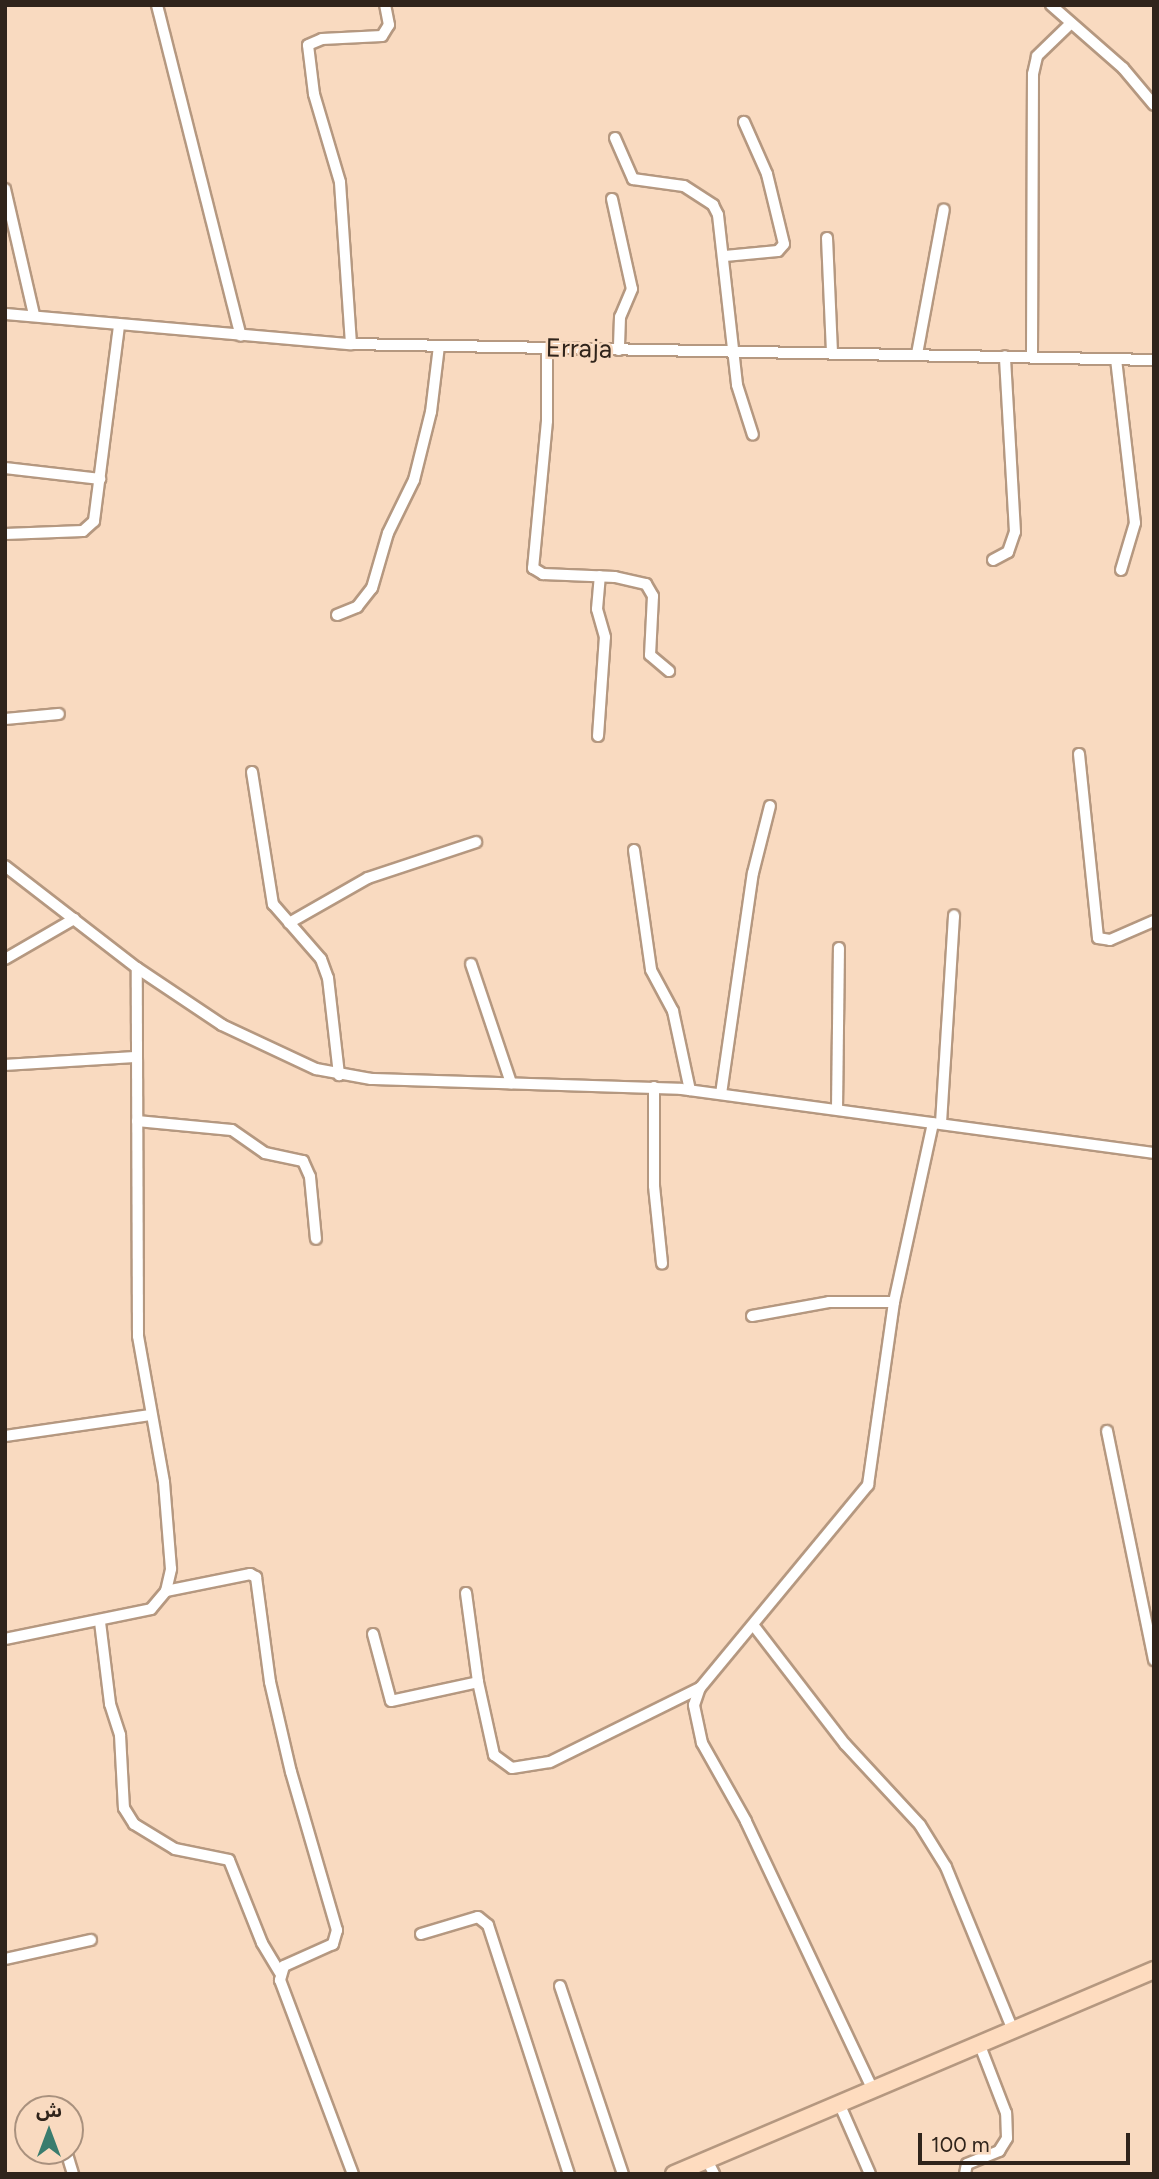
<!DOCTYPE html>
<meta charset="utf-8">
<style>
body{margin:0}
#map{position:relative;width:1159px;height:2179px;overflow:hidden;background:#f9dac0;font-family:Figtree,"Noto Sans Arabic",sans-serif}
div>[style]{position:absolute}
.roads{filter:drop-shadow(2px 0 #b59880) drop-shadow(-2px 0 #b59880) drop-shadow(0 2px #b59880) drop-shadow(0 -2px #b59880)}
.minor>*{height:10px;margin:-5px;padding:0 5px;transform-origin:5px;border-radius:5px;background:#fff}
.secondary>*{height:16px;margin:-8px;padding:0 8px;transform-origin:8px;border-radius:8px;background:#fedcbf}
span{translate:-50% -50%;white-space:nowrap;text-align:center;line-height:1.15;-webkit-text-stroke:5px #f9dac0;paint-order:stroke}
.street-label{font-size:26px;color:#30241b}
.frame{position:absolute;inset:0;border:7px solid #30241b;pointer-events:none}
.north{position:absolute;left:14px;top:2095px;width:70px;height:70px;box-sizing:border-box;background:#f9dac0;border:2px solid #a9917e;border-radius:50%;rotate:0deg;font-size:19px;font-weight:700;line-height:28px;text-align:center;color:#30241b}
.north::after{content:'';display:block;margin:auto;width:24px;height:32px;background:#3a7c6e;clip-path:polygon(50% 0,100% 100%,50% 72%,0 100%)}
.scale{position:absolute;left:918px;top:2133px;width:212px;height:32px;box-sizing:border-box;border:4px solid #30241b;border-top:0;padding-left:9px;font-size:21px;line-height:24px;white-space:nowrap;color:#30241b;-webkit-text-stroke:5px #f9dac0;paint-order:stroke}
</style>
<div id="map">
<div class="roads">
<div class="minor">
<div style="left:157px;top:5px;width:341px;rotate:75.8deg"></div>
<div style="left:1051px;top:5px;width:96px;rotate:41.2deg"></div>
<div style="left:1123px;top:68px;width:48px;rotate:50deg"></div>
<div style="left:615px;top:138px;width:45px;rotate:66.3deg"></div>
<div style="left:633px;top:179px;width:51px;rotate:7.8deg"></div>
<div style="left:684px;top:186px;width:35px;rotate:33deg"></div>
<div style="left:713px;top:205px;width:11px;rotate:63deg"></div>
<div style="left:718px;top:215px;width:171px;rotate:83.6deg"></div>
<div style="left:737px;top:385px;width:52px;rotate:72.3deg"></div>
<div style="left:5px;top:189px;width:129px;rotate:77deg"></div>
<div style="left:612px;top:199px;width:92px;rotate:77.5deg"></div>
<div style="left:632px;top:289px;width:30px;rotate:113deg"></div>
<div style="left:620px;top:317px;width:33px;rotate:92deg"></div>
<div style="left:827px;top:238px;width:115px;rotate:87.5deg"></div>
<div style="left:725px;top:256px;width:53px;rotate:-5.4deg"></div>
<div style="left:778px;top:251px;width:9px;rotate:-49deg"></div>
<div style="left:784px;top:244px;width:72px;rotate:-103.7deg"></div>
<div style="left:767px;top:174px;width:57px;rotate:-113.9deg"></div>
<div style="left:5px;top:314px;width:347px;rotate:5deg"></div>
<div style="left:351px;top:344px;width:803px;rotate:1.14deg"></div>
<div style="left:351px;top:344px;width:162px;rotate:-93.9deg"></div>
<div style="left:340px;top:182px;width:92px;rotate:-106.5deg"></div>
<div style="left:314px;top:94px;width:49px;rotate:-97deg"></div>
<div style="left:308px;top:45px;width:15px;rotate:-23deg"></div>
<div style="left:322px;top:39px;width:60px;rotate:-2.9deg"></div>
<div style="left:382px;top:36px;width:13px;rotate:-58deg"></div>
<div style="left:389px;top:25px;width:20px;rotate:-101deg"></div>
<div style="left:547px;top:348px;width:73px;rotate:90deg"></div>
<div style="left:547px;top:421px;width:148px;rotate:95.4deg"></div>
<div style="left:533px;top:568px;width:12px;rotate:31deg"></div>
<div style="left:543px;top:574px;width:72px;rotate:2.4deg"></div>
<div style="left:615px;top:577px;width:32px;rotate:13deg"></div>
<div style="left:646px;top:584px;width:14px;rotate:60deg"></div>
<div style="left:653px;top:596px;width:59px;rotate:92.9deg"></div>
<div style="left:650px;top:655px;width:25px;rotate:40deg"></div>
<div style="left:917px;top:354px;width:147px;rotate:-79.5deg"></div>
<div style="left:1032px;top:357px;width:283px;rotate:-89.8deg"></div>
<div style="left:1033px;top:74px;width:18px;rotate:-77deg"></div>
<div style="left:1037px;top:56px;width:47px;rotate:-44.1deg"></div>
<div style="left:1116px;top:359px;width:165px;rotate:83.4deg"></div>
<div style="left:1135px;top:523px;width:49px;rotate:106.6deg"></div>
<div style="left:5px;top:468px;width:96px;rotate:6.6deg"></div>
<div style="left:5px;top:534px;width:78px;rotate:-2.2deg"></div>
<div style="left:83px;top:531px;width:15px;rotate:-42deg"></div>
<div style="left:94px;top:521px;width:198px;rotate:-82.7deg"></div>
<div style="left:993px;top:560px;width:17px;rotate:-28deg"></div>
<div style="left:1008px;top:552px;width:21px;rotate:-71deg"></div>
<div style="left:1015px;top:532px;width:176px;rotate:-93.3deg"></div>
<div style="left:337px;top:615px;width:22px;rotate:-22deg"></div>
<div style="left:357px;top:607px;width:24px;rotate:-52deg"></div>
<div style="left:372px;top:588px;width:57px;rotate:-73.8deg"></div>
<div style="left:388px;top:533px;width:59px;rotate:-63.9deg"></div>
<div style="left:414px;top:480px;width:70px;rotate:-76deg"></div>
<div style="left:431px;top:412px;width:66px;rotate:-83.1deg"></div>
<div style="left:5px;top:719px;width:54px;rotate:-5.3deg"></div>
<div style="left:598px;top:736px;width:99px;rotate:-86deg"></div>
<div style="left:605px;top:637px;width:29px;rotate:-106deg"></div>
<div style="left:597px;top:609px;width:33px;rotate:-85deg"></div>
<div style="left:1079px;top:754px;width:185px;rotate:84.1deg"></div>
<div style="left:1098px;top:938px;width:12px;rotate:9deg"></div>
<div style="left:1110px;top:940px;width:48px;rotate:-23.4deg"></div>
<div style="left:252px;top:772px;width:134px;rotate:81deg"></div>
<div style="left:273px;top:904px;width:73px;rotate:48.9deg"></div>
<div style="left:321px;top:959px;width:20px;rotate:70deg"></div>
<div style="left:328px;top:978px;width:98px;rotate:83.5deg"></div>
<div style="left:634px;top:850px;width:121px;rotate:81.9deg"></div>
<div style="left:651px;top:970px;width:47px;rotate:61.8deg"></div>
<div style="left:673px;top:1011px;width:81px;rotate:77.9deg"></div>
<div style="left:5px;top:866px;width:167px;rotate:37.7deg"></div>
<div style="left:137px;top:968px;width:102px;rotate:33.8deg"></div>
<div style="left:222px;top:1025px;width:104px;rotate:25.1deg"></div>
<div style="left:316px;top:1069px;width:56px;rotate:10.3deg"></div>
<div style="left:371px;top:1079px;width:310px;rotate:1.8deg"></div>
<div style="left:681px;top:1089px;width:477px;rotate:7.7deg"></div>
<div style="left:289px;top:923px;width:91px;rotate:-29.7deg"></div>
<div style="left:368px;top:878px;width:114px;rotate:-18.4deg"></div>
<div style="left:5px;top:959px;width:80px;rotate:-30.1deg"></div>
<div style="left:471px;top:964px;width:126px;rotate:71.4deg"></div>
<div style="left:5px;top:1065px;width:129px;rotate:-3.5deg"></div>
<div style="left:654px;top:1087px;width:99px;rotate:90deg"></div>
<div style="left:654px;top:1186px;width:78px;rotate:84.1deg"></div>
<div style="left:721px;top:1094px;width:223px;rotate:-81.8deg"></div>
<div style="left:753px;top:873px;width:69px;rotate:-75.8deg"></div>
<div style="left:837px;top:1109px;width:161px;rotate:-89.3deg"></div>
<div style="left:137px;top:1121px;width:95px;rotate:5.4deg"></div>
<div style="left:232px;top:1130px;width:40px;rotate:34.9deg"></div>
<div style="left:265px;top:1153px;width:39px;rotate:12deg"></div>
<div style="left:303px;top:1161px;width:17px;rotate:66deg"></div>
<div style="left:310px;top:1177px;width:62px;rotate:84.5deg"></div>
<div style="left:941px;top:1123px;width:208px;rotate:-86.4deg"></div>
<div style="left:752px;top:1316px;width:78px;rotate:-10.3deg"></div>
<div style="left:829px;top:1302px;width:65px"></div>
<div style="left:1107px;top:1431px;width:234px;rotate:78.4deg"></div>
<div style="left:5px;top:1436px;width:147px;rotate:-8.2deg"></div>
<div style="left:166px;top:1591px;width:86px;rotate:-11.4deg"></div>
<div style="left:250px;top:1574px;width:7px;rotate:27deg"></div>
<div style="left:256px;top:1577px;width:106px;rotate:82.4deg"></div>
<div style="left:270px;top:1682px;width:92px;rotate:76.9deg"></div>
<div style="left:291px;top:1772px;width:165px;rotate:73.8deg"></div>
<div style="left:337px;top:1930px;width:15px;rotate:106deg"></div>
<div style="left:333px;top:1944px;width:54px;rotate:155.8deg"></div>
<div style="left:284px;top:1966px;width:15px;rotate:106deg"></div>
<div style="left:280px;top:1980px;width:207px;rotate:69.4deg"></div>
<div style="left:466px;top:1593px;width:90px;rotate:82.3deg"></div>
<div style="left:100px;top:1622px;width:83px;rotate:83deg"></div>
<div style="left:110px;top:1704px;width:33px;rotate:72deg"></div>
<div style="left:120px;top:1735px;width:73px;rotate:86.9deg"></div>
<div style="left:124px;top:1808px;width:19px;rotate:58deg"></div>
<div style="left:134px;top:1824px;width:48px;rotate:31.4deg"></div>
<div style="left:175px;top:1849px;width:55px;rotate:11.5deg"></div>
<div style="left:229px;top:1860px;width:89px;rotate:68.3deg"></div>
<div style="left:262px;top:1943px;width:35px;rotate:59deg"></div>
<div style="left:754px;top:1626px;width:149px;rotate:52.4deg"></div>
<div style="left:845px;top:1744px;width:110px;rotate:47.2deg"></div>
<div style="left:920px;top:1825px;width:49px;rotate:58.2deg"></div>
<div style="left:946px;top:1867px;width:174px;rotate:67.7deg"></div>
<div style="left:373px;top:1634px;width:69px;rotate:75deg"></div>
<div style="left:391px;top:1701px;width:89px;rotate:-12.3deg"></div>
<div style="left:478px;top:1682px;width:75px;rotate:77.6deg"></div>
<div style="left:494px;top:1755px;width:22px;rotate:36deg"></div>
<div style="left:512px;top:1768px;width:38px;rotate:-9deg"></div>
<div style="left:550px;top:1762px;width:167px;rotate:-26.3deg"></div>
<div style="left:5px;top:1639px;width:149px;rotate:-11.6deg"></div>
<div style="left:151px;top:1609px;width:23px;rotate:-50deg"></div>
<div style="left:166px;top:1591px;width:23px;rotate:-77deg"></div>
<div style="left:171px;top:1569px;width:87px;rotate:-94.6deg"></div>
<div style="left:164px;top:1482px;width:148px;rotate:-100.1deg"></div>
<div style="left:138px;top:1336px;width:368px;rotate:-90.2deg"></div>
<div style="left:421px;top:1934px;width:59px;rotate:-16.6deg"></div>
<div style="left:478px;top:1917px;width:13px;rotate:39deg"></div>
<div style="left:488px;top:1925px;width:262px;rotate:72deg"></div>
<div style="left:5px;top:1959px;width:88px;rotate:-12.5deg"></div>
<div style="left:560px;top:1986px;width:198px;rotate:71.5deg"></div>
<div style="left:872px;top:2088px;width:295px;rotate:-115.3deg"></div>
<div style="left:746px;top:1821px;width:90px;rotate:-119.4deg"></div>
<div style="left:702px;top:1743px;width:39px;rotate:-102deg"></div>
<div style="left:694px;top:1705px;width:18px;rotate:-71deg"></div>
<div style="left:700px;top:1688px;width:264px;rotate:-50.4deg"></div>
<div style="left:868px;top:1485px;width:185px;rotate:-81.9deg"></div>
<div style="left:894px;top:1302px;width:183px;rotate:-77.7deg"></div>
<div style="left:839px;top:2103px;width:77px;rotate:66.4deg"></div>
<div style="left:66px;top:2151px;width:24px;rotate:73deg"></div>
<div style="left:707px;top:2160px;width:16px;rotate:63deg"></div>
<div style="left:965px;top:2174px;width:10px;rotate:-79deg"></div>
<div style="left:967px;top:2164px;width:35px;rotate:-22deg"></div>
<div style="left:999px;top:2151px;width:15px;rotate:-58deg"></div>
<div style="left:1007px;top:2138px;width:25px;rotate:-92deg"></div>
<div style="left:1006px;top:2113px;width:75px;rotate:-111.1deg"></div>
</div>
<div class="secondary">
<div style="left:674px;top:2174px;width:522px;rotate:-23.03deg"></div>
</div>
</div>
<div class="street-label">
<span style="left:579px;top:349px;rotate:1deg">Erraja</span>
</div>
<div class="frame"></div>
<div class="north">ش</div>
<div class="scale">100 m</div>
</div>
